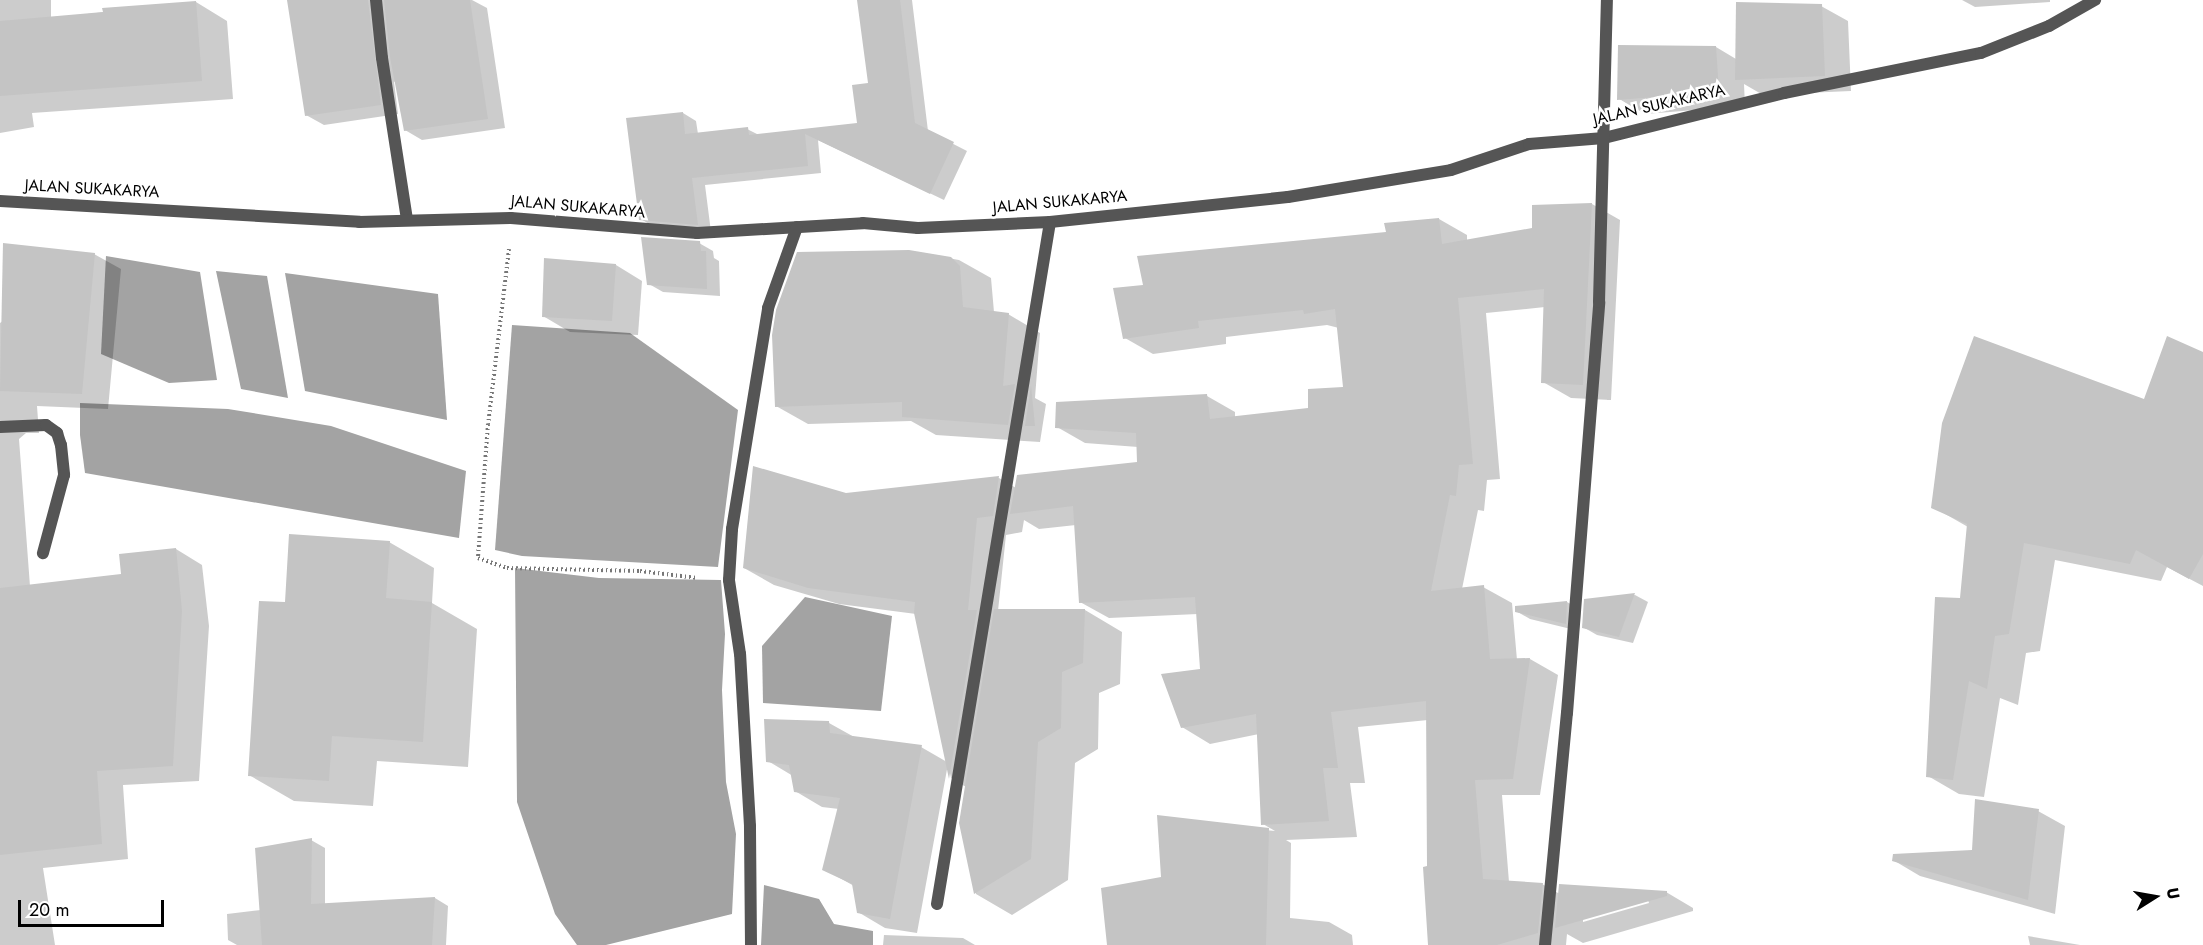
<!DOCTYPE html>
<style>
body{margin:0}
#map{position:relative;width:2203px;height:945px;overflow:hidden;background:#fff;font-family:Jost,sans-serif}
div>[style]{position:absolute}
.water>*{inset:0;background:#a3a3a3}
.shadow>*{inset:0;background:#0003}
.building>*{inset:0;background:#c4c4c4}
.path>*{height:4px;margin-top:-2px;transform-origin:0;background:repeating-linear-gradient(90deg,#777 0 1.5px,transparent 0 4.5px)}
.minor>*{height:12px;margin:-6px;padding:0 6px;transform-origin:6px;border-radius:6px;background:#555}
span{translate:-50% -50%;white-space:nowrap;text-align:center;line-height:1.15;-webkit-text-stroke:5px #fff;paint-order:stroke}
.street-label{font-size:16px;color:#000}
.north{position:absolute;left:2125px;top:867px;width:60px;height:60px;-webkit-text-stroke:4px #fff;paint-order:stroke;rotate:79deg;font-size:16px;font-weight:700;line-height:24px;text-align:center;color:#000}
.north::after{content:'';display:block;margin:auto;width:21px;height:27px;background:#000;clip-path:polygon(50% 0,100% 100%,50% 72%,0 100%)}
.scale{position:absolute;left:18px;top:900px;width:146px;height:27px;box-sizing:border-box;border:3px solid #000;border-top:0;padding-left:8px;font-size:18px;line-height:21px;white-space:nowrap;color:#000;-webkit-text-stroke:4px #fff;paint-order:stroke}
</style>
<div id="map">
<div class="water">
<div style="clip-path:polygon(106px 256px,200px 272px,217px 380px,169px 383px,101px 354px)"></div>
<div style="clip-path:polygon(216px 271px,267px 276px,288px 398px,241px 389px)"></div>
<div style="clip-path:polygon(285px 273px,438px 294px,447px 420px,305px 391px)"></div>
<div style="clip-path:polygon(512px 325px,630px 333px,738px 410px,718px 567px,522px 556px,495px 550px)"></div>
<div style="clip-path:polygon(80px 403px,228px 409px,331px 426px,466px 471px,459px 538px,85px 473px,80px 435px)"></div>
<div style="clip-path:polygon(515px 568px,599px 578px,721px 580px,725px 634px,722px 690px,726px 782px,736px 834px,732px 914px,606px 945px,577px 945px,555px 914px,517px 802px)"></div>
<div style="clip-path:polygon(805px 597px,892px 616px,881px 711px,763px 703px,762px 646px)"></div>
<div style="clip-path:polygon(764px 885px,819px 899px,834px 924px,873px 931px,873px 945px,761px 945px)"></div>
</div>
<div class="shadow">
<div style="clip-path:polygon(0 0,51px 0,51px 18px,196px 2px,227px 21px,233px 99px,32px 113px,34px 127px,0 133px)"></div>
<div style="clip-path:polygon(289px 0,472px 0,487px 8px,505px 128px,422px 140px,405px 130px,396px 81px,394px 82px,398px 114px,324px 125px,306px 115px)"></div>
<div style="clip-path:polygon(859px 0,912px 0,928px 131px,967px 151px,944px 200px,818px 140px,821px 173px,705px 185px,711px 232px,654px 227px,641px 219px,683px 113px,696px 121px,698px 134px,747px 129px,759px 135px,859px 125px,870px 84px)"></div>
<div style="clip-path:polygon(1962px 0,2050px 0,2050px 2px,1975px 7px)"></div>
<div style="clip-path:polygon(1821px 6px,1848px 21px,1851px 91px,1763px 95px,1744px 84px,1745px 106px,1645px 114px,1619px 99px,1716px 47px,1736px 59px)"></div>
<div style="clip-path:polygon(evenodd,1592px 204px,1620px 220px,1611px 400px,1571px 398px,1543px 382px,1545px 307px,1486px 313px,1500px 479px,1487px 480px,1484px 511px,1478px 510px,1462px 589px,1483px 587px,1512px 603px,1517px 660px,1530px 659px,1558px 675px,1540px 795px,1502px 795px,1509px 882px,1542px 884px,1558px 893px,1666px 892px,1693px 908px,1693px 911px,1583px 943px,1567px 934px,1566px 945px,1430px 945px,1428px 720px,1358px 727px,1365px 783px,1350px 783px,1357px 837px,1286px 840px,1291px 843px,1290px 918px,1329px 922px,1352px 935px,1353px 945px,1108px 945px,1163px 878px,1159px 817px,1275px 831px,1263px 824px,1259px 734px,1210px 744px,1182px 727px,1202px 670px,1198px 614px,1109px 618px,1080px 602px,1076px 525px,1039px 529px,1024px 520px,1022px 532px,1006px 535px,998px 611px,1085px 610px,1122px 632px,1120px 684px,1099px 693px,1098px 749px,1075px 763px,1068px 880px,1012px 915px,976px 894px,960px 823px,966px 787px,951px 778px,948px 764px,917px 933px,885px 928px,858px 912px,854px 886px,824px 869px,839px 809px,822px 807px,795px 791px,793px 776px,768px 761px,829px 723px,856px 738px,921px 747px,947px 762px,916px 614px,839px 604px,774px 585px,744px 568px,846px 494px,999px 478px,1016px 488px,1138px 463px,1138px 447px,1085px 443px,1057px 427px,1207px 396px,1235px 412px,1235px 418px,1308px 410px,1345px 388px,1339px 328px,1327px 325px,1226px 337px,1226px 344px,1153px 354px,1125px 338px,1145px 286px,1387px 233px,1439px 219px,1467px 235px,1467px 241px,1534px 229px,1592px 204px,1648px 900px,1649px 903px,1583px 922px,1583px 918px,1648px 900px)"></div>
<div style="clip-path:polygon(699px 243px,713px 251px,714px 258px,719px 261px,720px 296px,663px 292px,649px 284px)"></div>
<div style="clip-path:polygon(909px 251px,959px 260px,991px 278px,994px 312px,1008px 314px,1040px 333px,1035px 398px,1046px 404px,1040px 442px,936px 435px,911px 421px,808px 424px,776px 406px)"></div>
<div style="clip-path:polygon(94px 254px,121px 269px,108px 409px,37px 406px,39px 433px,26px 433px,19px 439px,30px 586px,123px 576px,176px 549px,202px 565px,209px 626px,199px 781px,123px 785px,128px 859px,43px 868px,55px 945px,0 945px,0 323px)"></div>
<div style="clip-path:polygon(616px 265px,642px 281px,638px 335px,570px 332px,543px 316px)"></div>
<div style="clip-path:polygon(2203px 353px,2203px 586px,2167px 567px,2161px 581px,2055px 560px,2040px 651px,2026px 653px,2018px 705px,2000px 698px,1984px 797px,1959px 794px,1928px 776px,1961px 600px,1968px 527px,1933px 507px,2145px 401px)"></div>
<div style="clip-path:polygon(389px 542px,434px 568px,432px 603px,477px 629px,468px 767px,377px 761px,373px 806px,294px 801px,249px 775px,286px 604px)"></div>
<div style="clip-path:polygon(1635px 595px,1648px 602px,1633px 643px,1597px 635px,1583px 627px,1586px 600px)"></div>
<div style="clip-path:polygon(1567px 602px,1581px 610px,1579px 631px,1530px 619px,1516px 611px,1517px 608px)"></div>
<div style="clip-path:polygon(2038px 811px,2065px 826px,2055px 914px,1920px 876px,1893px 860px,1973px 852px)"></div>
<div style="clip-path:polygon(311px 840px,325px 848px,325px 905px,435px 898px,448px 906px,446px 945px,237px 945px,228px 940px,227px 914px,261px 910px)"></div>
<div style="clip-path:polygon(884px 935px,963px 938px,975px 945px,883px 945px)"></div>
<div style="clip-path:polygon(2028px 936px,2080px 945px,2030px 945px)"></div>
</div>
<div class="building">
<div style="clip-path:polygon(287px 0,368px 0,381px 105px,305px 116px)"></div>
<div style="clip-path:polygon(384px 0,470px 0,488px 119px,404px 131px,390px 57px)"></div>
<div style="clip-path:polygon(857px 0,900px 0,915px 123px,954px 142px,930px 194px,805px 134px,808px 166px,692px 178px,698px 225px,639px 220px,626px 118px,683px 112px,685px 134px,748px 127px,749px 135px,857px 123px,852px 85px,868px 83px)"></div>
<div style="clip-path:polygon(196px 1px,202px 81px,0 96px,0 21px,103px 12px,102px 8px)"></div>
<div style="clip-path:polygon(1736px 2px,1822px 4px,1825px 76px,1735px 80px)"></div>
<div style="clip-path:polygon(1618px 45px,1716px 46px,1719px 92px,1617px 100px)"></div>
<div style="clip-path:polygon(1592px 203px,1583px 385px,1541px 383px,1544px 289px,1458px 298px,1473px 464px,1459px 465px,1456px 496px,1450px 495px,1431px 591px,1484px 585px,1490px 659px,1530px 658px,1513px 779px,1475px 780px,1483px 879px,1543px 883px,1538px 933px,1497px 945px,1428px 945px,1423px 867px,1427px 866px,1426px 701px,1331px 712px,1338px 768px,1323px 768px,1329px 821px,1261px 825px,1256px 714px,1181px 728px,1161px 674px,1200px 669px,1195px 597px,1079px 603px,1073px 506px,1010px 514px,1017px 475px,1137px 462px,1136px 433px,1055px 428px,1056px 402px,1207px 394px,1210px 419px,1308px 408px,1308px 389px,1343px 387px,1335px 309px,1304px 314px,1303px 310px,1198px 321px,1199px 328px,1123px 339px,1113px 288px,1143px 285px,1137px 256px,1386px 232px,1384px 223px,1439px 218px,1442px 244px,1532px 228px,1532px 205px)"></div>
<div style="clip-path:polygon(641px 237px,700px 241px,701px 251px,706px 251px,707px 289px,647px 285px)"></div>
<div style="clip-path:polygon(3px 243px,95px 253px,82px 394px,0 391px)"></div>
<div style="clip-path:polygon(909px 250px,951px 257px,960px 266px,963px 307px,1009px 313px,1003px 386px,1015px 384px,1008px 425px,902px 417px,902px 402px,775px 407px,772px 335px,776px 310px,797px 252px)"></div>
<div style="clip-path:polygon(544px 258px,616px 264px,612px 321px,542px 317px)"></div>
<div style="clip-path:polygon(1974px 336px,2144px 399px,2167px 336px,2203px 352px,2203px 554px,2189px 579px,2136px 550px,2130px 564px,2024px 543px,2009px 634px,1995px 636px,1987px 689px,1969px 681px,1953px 780px,1926px 777px,1935px 597px,1960px 598px,1967px 524px,1931px 508px,1942px 423px)"></div>
<div style="clip-path:polygon(1031px 385px,1035px 426px,1025px 426px)"></div>
<div style="clip-path:polygon(753px 466px,846px 493px,999px 476px,993px 516px,977px 518px,968px 610px,977px 610px,949px 779px,914px 613px,915px 602px,808px 588px,743px 568px)"></div>
<div style="clip-path:polygon(289px 534px,390px 541px,386px 598px,432px 602px,423px 742px,332px 736px,329px 781px,248px 776px,259px 601px,285px 602px)"></div>
<div style="clip-path:polygon(176px 548px,182px 611px,173px 766px,97px 771px,102px 844px,0 855px,0 588px,121px 574px,119px 554px)"></div>
<div style="clip-path:polygon(1635px 593px,1619px 637px,1582px 628px,1584px 599px)"></div>
<div style="clip-path:polygon(1567px 601px,1566px 624px,1515px 612px,1515px 606px)"></div>
<div style="clip-path:polygon(994px 609px,1085px 609px,1083px 663px,1062px 672px,1061px 728px,1038px 742px,1031px 859px,974px 894px,959px 823px)"></div>
<div style="clip-path:polygon(764px 719px,829px 721px,830px 733px,922px 745px,890px 919px,857px 913px,852px 884px,822px 870px,840px 798px,794px 792px,789px 765px,766px 762px)"></div>
<div style="clip-path:polygon(1975px 799px,2039px 809px,2028px 900px,1892px 861px,1893px 854px,1972px 850px)"></div>
<div style="clip-path:polygon(1157px 815px,1269px 828px,1266px 945px,1107px 945px,1101px 888px,1161px 877px)"></div>
<div style="clip-path:polygon(312px 838px,311px 904px,435px 897px,432px 945px,262px 945px,255px 848px)"></div>
<div style="clip-path:polygon(1559px 884px,1667px 891px,1667px 896px,1555px 928px)"></div>
</div>
<div class="path">
<div style="left:509px;top:249px;width:176px;rotate:96.8deg"></div>
<div style="left:488px;top:424px;width:134px;rotate:94.3deg"></div>
<div style="left:478px;top:558px;width:31px;rotate:19deg"></div>
<div style="left:507px;top:568px;width:133px;rotate:1.3deg"></div>
<div style="left:640px;top:571px;width:58px;rotate:6.9deg"></div>
</div>
<div class="minor">
<div style="left:376px;top:0;width:58px;rotate:84.1deg"></div>
<div style="left:382px;top:58px;width:163px;rotate:81.2deg"></div>
<div style="left:0;top:201px;width:360px;rotate:3.3deg"></div>
<div style="left:359px;top:222px;width:152px;rotate:-1.5deg"></div>
<div style="left:511px;top:218px;width:187px;rotate:4.6deg"></div>
<div style="left:697px;top:233px;width:166px;rotate:-3.4deg"></div>
<div style="left:863px;top:223px;width:55px;rotate:5.2deg"></div>
<div style="left:918px;top:228px;width:132px;rotate:-2.6deg"></div>
<div style="left:1050px;top:222px;width:239px;rotate:-6deg"></div>
<div style="left:1288px;top:197px;width:165px;rotate:-9.4deg"></div>
<div style="left:1451px;top:170px;width:82px;rotate:-18.4deg"></div>
<div style="left:1529px;top:144px;width:75px;rotate:-4.6deg"></div>
<div style="left:1604px;top:138px;width:186px;rotate:-14deg"></div>
<div style="left:1784px;top:93px;width:201px;rotate:-11.5deg"></div>
<div style="left:1981px;top:53px;width:73px;rotate:-21.7deg"></div>
<div style="left:2049px;top:26px;width:53px;rotate:-29.5deg"></div>
<div style="left:0;top:427px;width:46px;rotate:-2.5deg"></div>
<div style="left:46px;top:425px;width:14px;rotate:36deg"></div>
<div style="left:57px;top:433px;width:13px;rotate:72deg"></div>
<div style="left:61px;top:445px;width:30px;rotate:84deg"></div>
<div style="left:64px;top:475px;width:81px;rotate:105.1deg"></div>
<div style="left:937px;top:904px;width:691px;rotate:-80.59deg"></div>
<div style="left:751px;top:945px;width:119px;rotate:-90.5deg"></div>
<div style="left:750px;top:826px;width:172px;rotate:-93.3deg"></div>
<div style="left:740px;top:654px;width:75px;rotate:-98.5deg"></div>
<div style="left:729px;top:580px;width:51px;rotate:-86.6deg"></div>
<div style="left:732px;top:529px;width:224px;rotate:-80.7deg"></div>
<div style="left:768px;top:308px;width:86px;rotate:-70.3deg"></div>
<div style="left:1545px;top:945px;width:233px;rotate:-84.6deg"></div>
<div style="left:1567px;top:713px;width:412px;rotate:-85.5deg"></div>
<div style="left:1599px;top:302px;width:302px;rotate:-88.5deg"></div>
</div>
<div class="street-label">
<span style="left:1659px;top:105px;rotate:-13deg">JALAN SUKAKARYA</span>
<span style="left:92px;top:189px;rotate:3deg">JALAN SUKAKARYA</span>
<span style="left:1060px;top:202px;rotate:-5deg">JALAN SUKAKARYA</span>
<span style="left:578px;top:207px;rotate:5deg">JALAN SUKAKARYA</span>
</div>
<div class="north">U</div>
<div class="scale">20 m</div>
</div>
